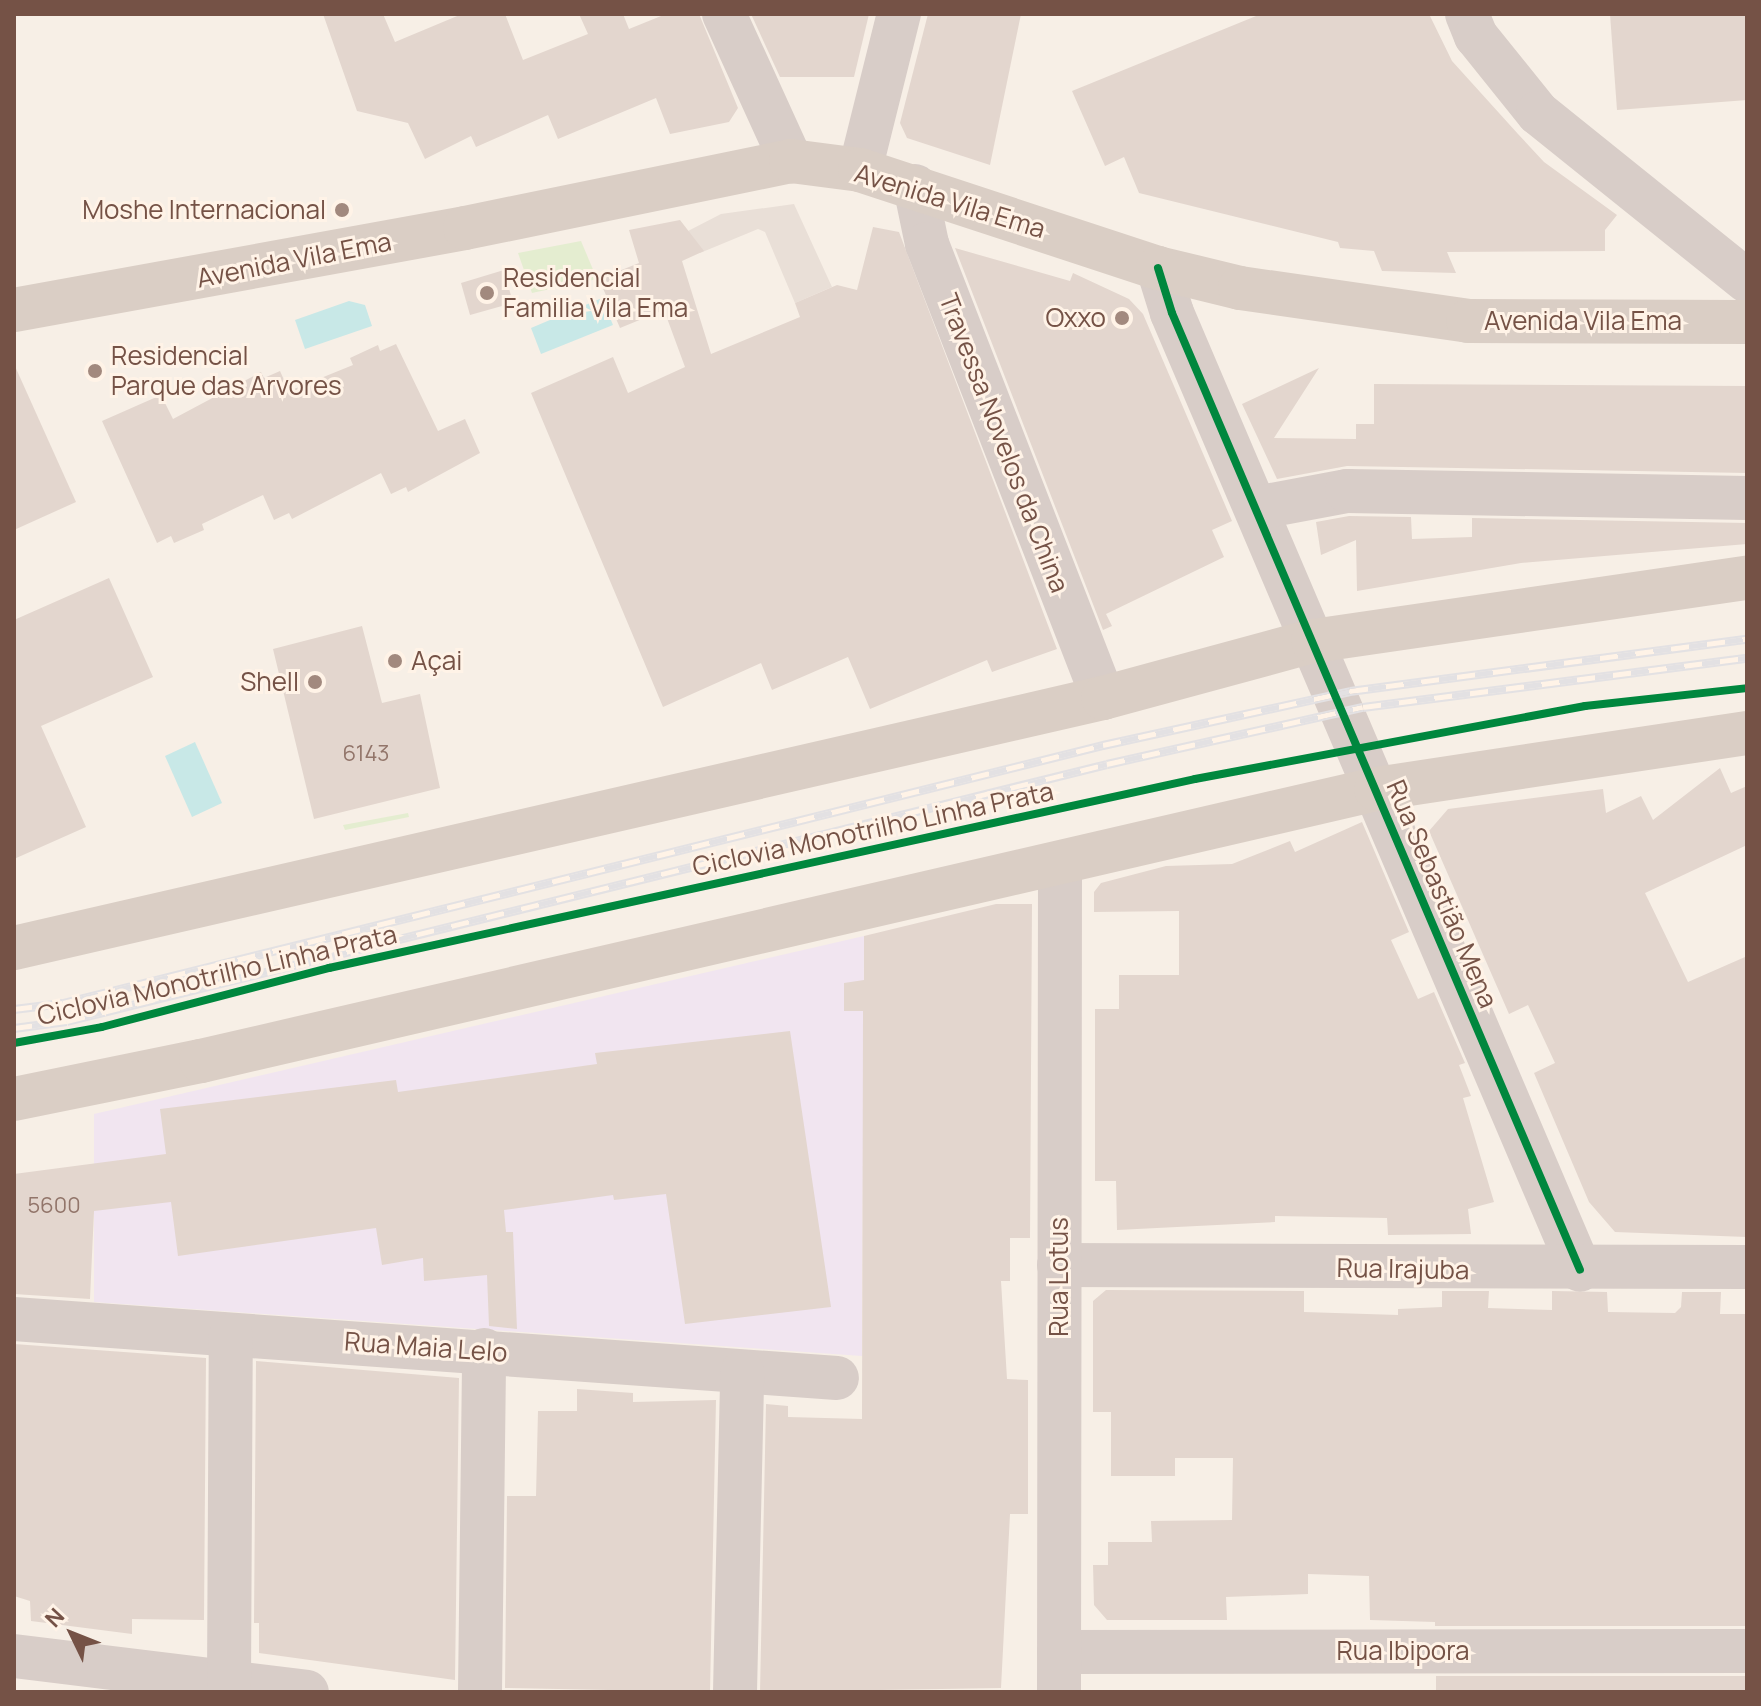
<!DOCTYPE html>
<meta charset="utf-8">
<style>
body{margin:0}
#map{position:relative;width:1761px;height:1706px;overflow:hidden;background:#f7efe6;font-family:Manrope,sans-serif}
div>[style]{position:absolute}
.industrial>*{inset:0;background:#e9dfd7}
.education>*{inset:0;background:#f1e5f0}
.green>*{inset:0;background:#e4edd0}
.water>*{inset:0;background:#c8e8e7}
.building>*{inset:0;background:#e3d6ce}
.minor>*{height:44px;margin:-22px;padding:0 22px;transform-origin:22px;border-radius:22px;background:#d8cdc8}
.major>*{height:44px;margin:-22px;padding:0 22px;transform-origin:22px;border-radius:22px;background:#dacec5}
.rail>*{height:9px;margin-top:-4.5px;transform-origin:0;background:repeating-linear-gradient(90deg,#fff3e7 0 18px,#e3e1e3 0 36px);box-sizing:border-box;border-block:2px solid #e3e1e3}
.cycleway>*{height:8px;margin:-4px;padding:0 4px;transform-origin:4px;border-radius:4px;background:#00873e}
.dots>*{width:22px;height:22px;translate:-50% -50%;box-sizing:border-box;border:4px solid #fff3e7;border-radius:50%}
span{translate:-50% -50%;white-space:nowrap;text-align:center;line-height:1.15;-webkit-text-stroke:6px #fff3e7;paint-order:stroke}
.number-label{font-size:22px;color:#92756a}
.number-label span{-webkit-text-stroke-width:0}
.street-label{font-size:26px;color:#755246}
.poi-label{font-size:26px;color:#755246}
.right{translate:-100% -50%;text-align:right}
.left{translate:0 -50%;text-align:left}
.frame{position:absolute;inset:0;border:16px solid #755246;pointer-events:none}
.north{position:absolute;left:32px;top:1594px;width:80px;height:80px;-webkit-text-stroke:6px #fff3e7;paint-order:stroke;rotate:313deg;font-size:22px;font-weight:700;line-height:32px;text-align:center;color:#755246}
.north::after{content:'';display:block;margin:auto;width:28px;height:36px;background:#755246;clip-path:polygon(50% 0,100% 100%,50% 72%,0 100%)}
</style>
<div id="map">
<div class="industrial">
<div style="clip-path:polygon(794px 204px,832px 287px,795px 303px,765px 232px,758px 229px,700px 253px,688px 231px,721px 214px)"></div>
</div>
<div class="education">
<div style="clip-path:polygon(864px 936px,862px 1356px,94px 1302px,94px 1114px)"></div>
</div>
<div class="green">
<div style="clip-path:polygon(581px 241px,597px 279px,532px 293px,518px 253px)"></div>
<div style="clip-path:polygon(408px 813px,409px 817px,345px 830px,343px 825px)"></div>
</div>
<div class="water">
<div style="clip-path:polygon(602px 298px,613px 325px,541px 354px,531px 328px)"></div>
<div style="clip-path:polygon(349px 301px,365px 305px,372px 326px,305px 349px,295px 320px)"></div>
<div style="clip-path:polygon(195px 742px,222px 803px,192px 817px,165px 756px)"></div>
</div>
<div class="building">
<div style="clip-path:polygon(323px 14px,383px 14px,395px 42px,462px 14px,505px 14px,523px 60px,588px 34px,579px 14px,623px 14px,629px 29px,666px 14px,699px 14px,738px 108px,729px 122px,670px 134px,656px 98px,558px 139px,548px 115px,476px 147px,471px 136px,425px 159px,408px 123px,357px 111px)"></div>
<div style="clip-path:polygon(751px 14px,869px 14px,854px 77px,780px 77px)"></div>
<div style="clip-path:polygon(928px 14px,1021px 14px,990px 165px,907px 138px,900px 123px)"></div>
<div style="clip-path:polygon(1261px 14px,1429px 14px,1452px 61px,1518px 134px,1544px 162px,1617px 215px,1605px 230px,1605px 251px,1447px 252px,1456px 273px,1382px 271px,1374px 251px,1340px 248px,1338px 242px,1139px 193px,1124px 157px,1105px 166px,1072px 91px)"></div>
<div style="clip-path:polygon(1610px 14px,1747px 14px,1747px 100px,1617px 110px)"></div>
<div style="clip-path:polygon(680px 220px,704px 251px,682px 261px,711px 354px,800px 317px,795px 303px,837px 285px,857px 290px,873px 227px,899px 232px,1057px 649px,992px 672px,987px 660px,870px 709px,848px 657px,772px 690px,761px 663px,663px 707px,531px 393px,613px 357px,628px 393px,685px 367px,664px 310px,620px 328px,599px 279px,639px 263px,629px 230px)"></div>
<div style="clip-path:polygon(955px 248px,1070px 281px,1073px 273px,1129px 299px,1143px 314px,1232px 521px,1212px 530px,1224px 557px,1106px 614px,1112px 626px,1103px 630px)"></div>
<div style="clip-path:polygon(504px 270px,513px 303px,470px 315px,461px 283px)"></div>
<div style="clip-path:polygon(396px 344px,438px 431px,465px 419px,480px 453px,408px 492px,406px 487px,391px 494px,381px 473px,292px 519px,289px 513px,274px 520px,263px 495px,202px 524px,204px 530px,174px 543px,171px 536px,157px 543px,102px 421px,161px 395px,173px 419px,261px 372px,264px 378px,280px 371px,289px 391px,353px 365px,350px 358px,378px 345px,380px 351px)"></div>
<div style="clip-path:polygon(14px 364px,76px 502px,14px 530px)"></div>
<div style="clip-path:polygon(1319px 368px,1274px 438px,1356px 439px,1356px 424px,1374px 424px,1374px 384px,1747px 386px,1747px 473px,1347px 466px,1277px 479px,1242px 404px)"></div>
<div style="clip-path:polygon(1349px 516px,1411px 517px,1412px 539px,1472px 537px,1472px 518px,1747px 523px,1747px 544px,1521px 563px,1357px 591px,1356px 540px,1321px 555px,1316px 522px)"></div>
<div style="clip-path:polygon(109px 578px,153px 677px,41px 726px,86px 827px,14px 859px,14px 620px)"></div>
<div style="clip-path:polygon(362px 626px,382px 703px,420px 694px,440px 788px,314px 819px,273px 649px)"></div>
<div style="clip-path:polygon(1720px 768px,1731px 793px,1747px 786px,1747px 845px,1645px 893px,1688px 982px,1745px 957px,1747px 1237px,1615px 1232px,1589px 1202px,1534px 1073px,1555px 1063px,1528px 1005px,1509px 1014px,1429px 831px,1448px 809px,1603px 789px,1606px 813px,1641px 796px,1653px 820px)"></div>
<div style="clip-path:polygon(1362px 822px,1409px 932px,1391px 940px,1418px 999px,1434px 992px,1465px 1063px,1459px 1065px,1471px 1096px,1463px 1098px,1494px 1202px,1468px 1209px,1471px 1234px,1388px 1235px,1387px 1218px,1275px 1216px,1275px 1222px,1117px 1230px,1116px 1181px,1095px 1181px,1095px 1009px,1119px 1009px,1119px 975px,1179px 975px,1179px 911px,1094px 912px,1094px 892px,1101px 883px,1166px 866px,1232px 864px,1290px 841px,1295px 852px)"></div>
<div style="clip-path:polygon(996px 904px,1032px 904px,1030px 1238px,1010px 1238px,1010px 1281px,1001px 1281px,1007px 1379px,1028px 1380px,1028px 1514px,1010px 1514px,1001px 1688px,760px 1692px,766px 1404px,788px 1406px,788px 1417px,862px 1419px,863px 1011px,844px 1011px,844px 983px,864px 980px,864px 936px)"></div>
<div style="clip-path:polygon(790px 1031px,831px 1307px,685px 1324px,666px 1194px,614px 1200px,613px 1195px,504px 1210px,506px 1232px,513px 1232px,517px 1329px,489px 1326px,487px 1275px,424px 1281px,423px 1258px,382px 1265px,376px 1228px,178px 1256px,171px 1202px,94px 1211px,90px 1299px,14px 1294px,14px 1174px,166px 1154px,160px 1109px,396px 1080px,398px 1092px,597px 1064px,595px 1053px)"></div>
<div style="clip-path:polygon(1106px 1290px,1304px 1291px,1304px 1312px,1398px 1315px,1398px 1309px,1442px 1307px,1442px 1291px,1489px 1291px,1488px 1308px,1552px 1310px,1552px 1291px,1607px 1292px,1608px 1312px,1675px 1313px,1681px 1307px,1682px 1292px,1721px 1292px,1720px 1314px,1747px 1314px,1747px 1626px,1435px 1626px,1435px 1622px,1370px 1620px,1369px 1576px,1308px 1574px,1308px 1594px,1226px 1597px,1227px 1620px,1107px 1620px,1094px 1605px,1093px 1565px,1108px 1565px,1108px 1542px,1152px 1542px,1151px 1521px,1232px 1520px,1233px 1458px,1175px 1458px,1175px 1476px,1111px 1476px,1111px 1412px,1093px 1412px,1093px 1301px)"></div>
<div style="clip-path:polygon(14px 1344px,206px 1358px,204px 1620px,132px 1619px,132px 1634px,31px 1621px,30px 1601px,14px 1596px)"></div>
<div style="clip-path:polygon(256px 1361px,459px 1378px,455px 1680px,259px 1653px,259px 1623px,254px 1623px)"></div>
<div style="clip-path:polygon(577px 1389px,633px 1393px,633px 1402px,716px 1400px,710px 1692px,505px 1688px,507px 1496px,536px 1496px,538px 1411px,577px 1411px)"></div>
<div style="clip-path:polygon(1436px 1676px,1747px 1676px,1747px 1692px,1436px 1692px)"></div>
</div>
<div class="minor">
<div style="left:724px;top:14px;width:162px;rotate:65.5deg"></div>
<div style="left:1467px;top:14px;width:24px;rotate:68deg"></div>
<div style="left:1476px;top:36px;width:99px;rotate:51.2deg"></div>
<div style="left:1538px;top:113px;width:268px;rotate:38.8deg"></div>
<div style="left:860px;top:170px;width:161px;rotate:-76deg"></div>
<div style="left:915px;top:186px;width:59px;rotate:78.3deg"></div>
<div style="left:927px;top:244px;width:487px;rotate:68.8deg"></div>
<div style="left:1158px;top:268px;width:47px;rotate:72.7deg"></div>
<div style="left:1172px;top:313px;width:1040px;rotate:66.91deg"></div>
<div style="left:1256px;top:508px;width:93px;rotate:-10.6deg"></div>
<div style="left:1347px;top:491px;width:400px;rotate:1deg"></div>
<div style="left:1059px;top:1265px;width:688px;rotate:0.17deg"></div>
<div style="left:14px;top:1319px;width:825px;rotate:4.1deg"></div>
<div style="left:1059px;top:1652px;width:688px;rotate:-0.08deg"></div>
<div style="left:14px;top:1656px;width:295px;rotate:7deg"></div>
<div style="left:229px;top:1682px;width:346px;rotate:-89.7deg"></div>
<div style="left:480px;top:1692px;width:342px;rotate:-89.3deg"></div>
<div style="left:735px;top:1692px;width:320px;rotate:-88.7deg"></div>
<div style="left:1059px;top:1692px;width:829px;rotate:-89.93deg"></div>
</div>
<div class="major">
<div style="left:14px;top:310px;width:458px;rotate:-10.3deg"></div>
<div style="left:465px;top:228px;width:333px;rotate:-11.6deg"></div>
<div style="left:791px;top:161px;width:70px;rotate:7.4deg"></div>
<div style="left:860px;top:170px;width:314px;rotate:18.2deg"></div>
<div style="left:1158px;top:268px;width:84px;rotate:13.7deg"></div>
<div style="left:1240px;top:288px;width:230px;rotate:8.2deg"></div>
<div style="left:1468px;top:321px;width:279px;rotate:0.2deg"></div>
<div style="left:14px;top:948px;width:1117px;rotate:-12.93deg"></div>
<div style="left:1103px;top:698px;width:218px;rotate:-15.2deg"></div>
<div style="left:1313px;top:641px;width:439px;rotate:-8.3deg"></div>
<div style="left:14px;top:1099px;width:191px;rotate:-11.5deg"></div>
<div style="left:201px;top:1061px;width:1206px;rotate:-13.03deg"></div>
<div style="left:1376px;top:789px;width:375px;rotate:-8.6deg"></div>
</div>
<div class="rail">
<div style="left:14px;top:1009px;width:49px;rotate:-7deg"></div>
<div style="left:63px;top:1003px;width:1072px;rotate:-13.93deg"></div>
<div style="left:1103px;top:745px;width:253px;rotate:-12.3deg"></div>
<div style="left:1350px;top:691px;width:400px;rotate:-7.5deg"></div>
<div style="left:14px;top:1028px;width:53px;rotate:-7.5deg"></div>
<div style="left:67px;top:1021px;width:1071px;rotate:-13.88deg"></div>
<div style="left:1107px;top:764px;width:262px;rotate:-12.6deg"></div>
<div style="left:1363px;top:707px;width:387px;rotate:-7.3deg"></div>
</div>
<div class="cycleway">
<div style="left:1158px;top:268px;width:47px;rotate:72.7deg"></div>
<div style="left:1172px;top:313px;width:1040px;rotate:66.91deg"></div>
<div style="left:14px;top:1043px;width:89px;rotate:-10.3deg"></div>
<div style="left:102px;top:1027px;width:235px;rotate:-14.6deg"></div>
<div style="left:329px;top:968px;width:886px;rotate:-12.31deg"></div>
<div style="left:1195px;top:779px;width:397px;rotate:-10.6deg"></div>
<div style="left:1585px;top:706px;width:163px;rotate:-6.3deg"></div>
</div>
<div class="dots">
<div style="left:342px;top:210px;background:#a2897e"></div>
<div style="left:487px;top:293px;background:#a2897e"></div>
<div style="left:1122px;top:318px;background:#a2897e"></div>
<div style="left:95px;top:371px;background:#a2897e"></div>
<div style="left:395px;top:661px;background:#a2897e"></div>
<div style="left:315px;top:682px;background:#a2897e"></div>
</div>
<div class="number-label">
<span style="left:366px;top:754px">6143</span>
<span style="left:54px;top:1206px">5600</span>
</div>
<div class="street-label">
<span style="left:950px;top:201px;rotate:17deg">Avenida Vila Ema</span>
<span style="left:294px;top:260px;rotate:-11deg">Avenida Vila Ema</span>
<span style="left:1583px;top:321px">Avenida Vila Ema</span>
<span style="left:1004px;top:443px;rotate:69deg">Travessa Novelos da China</span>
<span style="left:873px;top:829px;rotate:-12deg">Ciclovia Monotrilho Linha Prata</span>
<span style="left:1442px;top:894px;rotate:67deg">Rua Sebastião Mena</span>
<span style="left:217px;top:975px;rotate:-13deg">Ciclovia Monotrilho Linha Prata</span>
<span style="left:1403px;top:1269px;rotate:1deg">Rua Irajuba</span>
<span style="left:1059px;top:1277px;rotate:-90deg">Rua Lotus</span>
<span style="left:426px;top:1347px;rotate:4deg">Rua Maia Lelo</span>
<span style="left:1403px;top:1651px">Rua Ibipora</span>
</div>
<div class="poi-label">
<span class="right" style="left:326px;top:210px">Moshe Internacional</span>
<span class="left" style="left:503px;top:293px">Residencial<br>Familia Vila Ema</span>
<span class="right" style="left:1106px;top:318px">Oxxo</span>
<span class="left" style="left:111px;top:371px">Residencial<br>Parque das Arvores</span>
<span class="left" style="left:411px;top:661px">Açai</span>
<span class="right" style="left:299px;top:682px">Shell</span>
</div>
<div class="frame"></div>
<div class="north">N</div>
</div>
